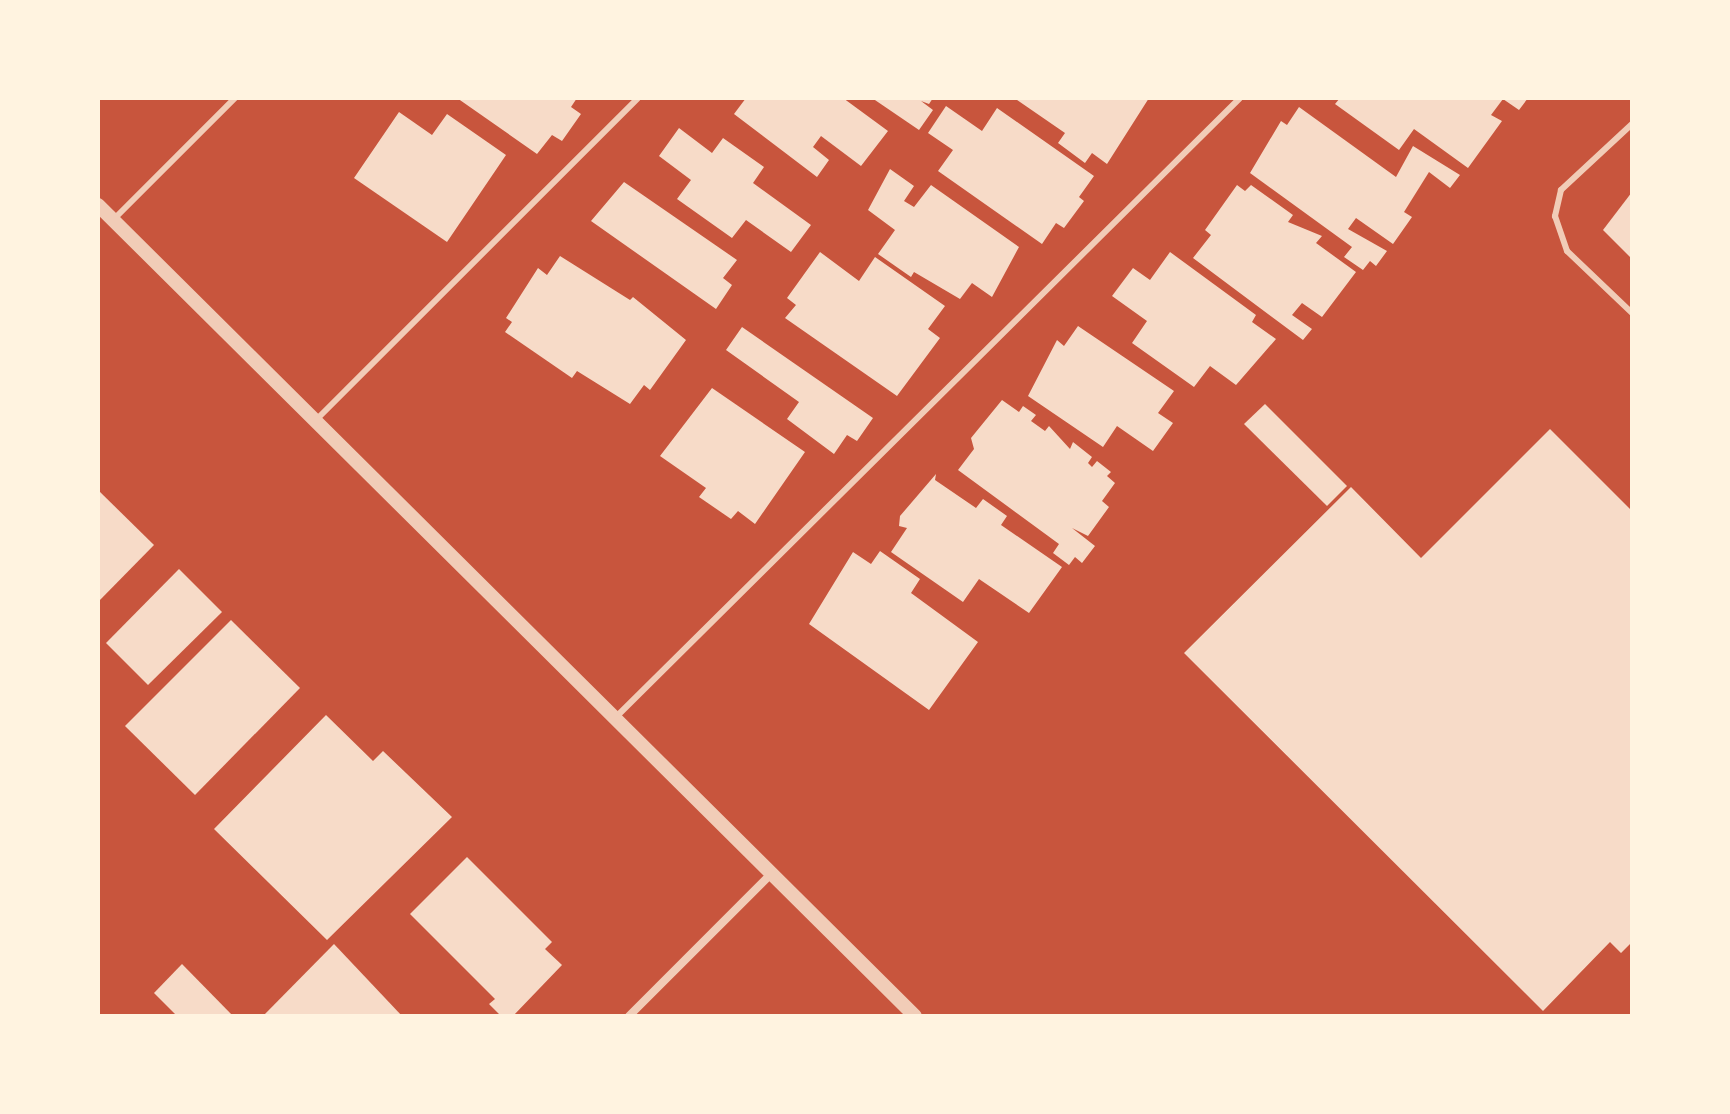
<!DOCTYPE html>
<style>
body{margin:0}
#map{position:relative;width:1730px;height:1114px;overflow:hidden;background:#c8553d;font-family:Quicksand,sans-serif}
div>[style]{position:absolute}
.building>*{inset:0;background:#f7dbc8}
.service>*{height:6px;margin:-3px;padding:0 3px;transform-origin:3px;border-radius:3px;background:#f1ccb7}
.minor>*{height:8px;margin:-4px;padding:0 4px;transform-origin:4px;border-radius:4px;background:#f1ccb7}
.tertiary>*{height:14px;margin:-7px;padding:0 7px;transform-origin:7px;border-radius:7px;background:#f1ccb7}
span{translate:-50% -50%;white-space:nowrap;text-align:center;line-height:1.15;-webkit-text-stroke:6px #fff3e0;paint-order:stroke}
.frame{position:absolute;inset:0;border:100px solid #fff3e0;pointer-events:none}
</style>
<div id="map">
<div class="building">
<div style="clip-path:polygon(457px 98px,577px 98px,571px 107px,581px 114px,562px 141px,552px 135px,537px 154px)"></div>
<div style="clip-path:polygon(746px 98px,843px 98px,888px 131px,861px 166px,821px 136px,813px 147px,829px 160px,817px 177px,734px 114px)"></div>
<div style="clip-path:polygon(872px 98px,933px 98px,929px 104px,921px 101px,933px 110px,919px 130px)"></div>
<div style="clip-path:polygon(1014px 98px,1149px 98px,1107px 164px,1092px 153px,1085px 163px,1058px 143px,1065px 133px)"></div>
<div style="clip-path:polygon(1340px 98px,1475px 100px,1477px 98px,1528px 98px,1519px 110px,1503px 99px,1491px 115px,1502px 121px,1468px 168px,1414px 129px,1399px 150px,1335px 104px)"></div>
<div style="clip-path:polygon(946px 106px,982px 131px,997px 108px,1094px 176px,1079px 197px,1084px 201px,1064px 228px,1056px 223px,1042px 244px,938px 171px,953px 150px,928px 133px)"></div>
<div style="clip-path:polygon(1299px 107px,1396px 177px,1413px 146px,1460px 175px,1450px 188px,1429px 172px,1404px 212px,1412px 217px,1393px 244px,1356px 218px,1348px 229px,1387px 251px,1376px 266px,1370px 261px,1363px 270px,1344px 257px,1352px 247px,1250px 173px,1281px 121px,1287px 125px)"></div>
<div style="clip-path:polygon(399px 112px,432px 135px,447px 114px,506px 155px,447px 242px,354px 178px)"></div>
<div style="clip-path:polygon(679px 128px,712px 153px,723px 138px,764px 167px,753px 183px,811px 225px,791px 252px,746px 220px,732px 238px,677px 199px,691px 180px,659px 156px)"></div>
<div style="clip-path:polygon(890px 169px,914px 186px,904px 201px,914px 207px,931px 185px,1019px 247px,992px 297px,972px 283px,960px 299px,914px 272px,911px 277px,878px 254px,895px 230px,868px 210px)"></div>
<div style="clip-path:polygon(624px 182px,737px 260px,723px 278px,732px 285px,716px 309px,591px 221px)"></div>
<div style="clip-path:polygon(1237px 185px,1245px 191px,1251px 185px,1293px 215px,1288px 222px,1322px 236px,1316px 243px,1356px 272px,1322px 317px,1302px 303px,1292px 315px,1312px 329px,1303px 340px,1193px 258px,1211px 235px,1205px 230px)"></div>
<div style="clip-path:polygon(1632px 192px,1632px 259px,1603px 230px)"></div>
<div style="clip-path:polygon(820px 252px,859px 281px,875px 257px,945px 306px,928px 329px,940px 338px,897px 396px,785px 318px,796px 305px,787px 298px)"></div>
<div style="clip-path:polygon(1170px 252px,1256px 315px,1252px 322px,1276px 339px,1236px 385px,1210px 366px,1194px 387px,1132px 343px,1147px 321px,1112px 296px,1133px 268px,1150px 280px)"></div>
<div style="clip-path:polygon(560px 256px,630px 300px,633px 297px,686px 340px,650px 390px,644px 385px,630px 404px,577px 371px,572px 378px,505px 332px,512px 322px,506px 318px,538px 268px,547px 275px)"></div>
<div style="clip-path:polygon(1078px 326px,1174px 391px,1158px 413px,1173px 423px,1153px 451px,1117px 426px,1103px 447px,1028px 396px,1057px 340px,1064px 346px)"></div>
<div style="clip-path:polygon(742px 327px,873px 418px,857px 441px,847px 435px,834px 454px,787px 419px,799px 402px,726px 350px)"></div>
<div style="clip-path:polygon(712px 388px,805px 452px,755px 524px,738px 511px,731px 519px,699px 497px,706px 488px,660px 456px)"></div>
<div style="clip-path:polygon(1002px 400px,1019px 412px,1023px 406px,1036px 415px,1031px 421px,1045px 431px,1049px 426px,1070px 449px,1073px 442px,1092px 457px,1088px 463px,1092px 467px,1097px 461px,1111px 472px,1107px 476px,1115px 483px,1102px 501px,1109px 507px,1088px 536px,1072px 528px,1095px 546px,1082px 563px,1075px 557px,1069px 565px,1053px 553px,1059px 544px,958px 470px,974px 449px,971px 438px)"></div>
<div style="clip-path:polygon(1265px 404px,1347px 486px,1327px 506px,1244px 424px)"></div>
<div style="clip-path:polygon(1550px 429px,1632px 511px,1632px 942px,1621px 953px,1610px 942px,1543px 1011px,1184px 653px,1351px 487px,1421px 558px)"></div>
<div style="clip-path:polygon(936px 474px,935px 480px,976px 508px,983px 499px,1007px 516px,1001px 525px,1062px 567px,1029px 613px,979px 579px,963px 602px,891px 552px,907px 528px,899px 526px,900px 516px)"></div>
<div style="clip-path:polygon(98px 490px,154px 545px,98px 602px)"></div>
<div style="clip-path:polygon(880px 551px,920px 579px,911px 593px,978px 642px,929px 710px,809px 624px,853px 552px,871px 564px)"></div>
<div style="clip-path:polygon(179px 569px,222px 612px,148px 685px,106px 643px)"></div>
<div style="clip-path:polygon(231px 620px,300px 688px,195px 795px,125px 726px)"></div>
<div style="clip-path:polygon(326px 715px,373px 761px,383px 751px,452px 817px,327px 940px,214px 829px)"></div>
<div style="clip-path:polygon(467px 857px,552px 942px,545px 949px,562px 965px,513px 1016px,501px 1016px,489px 1004px,495px 999px,410px 914px)"></div>
<div style="clip-path:polygon(334px 944px,402px 1016px,263px 1016px)"></div>
<div style="clip-path:polygon(182px 964px,233px 1016px,177px 1016px,154px 993px)"></div>
</div>
<div class="service">
<div style="left:1632px;top:124px;width:97px;rotate:137.1deg"></div>
<div style="left:1561px;top:190px;width:27px;rotate:103deg"></div>
<div style="left:1555px;top:216px;width:37px;rotate:71deg"></div>
<div style="left:1567px;top:251px;width:90px;rotate:43.6deg"></div>
<div style="left:113px;top:220px;width:173px;rotate:-45deg"></div>
<div style="left:316px;top:420px;width:455px;rotate:-45deg"></div>
<div style="left:615px;top:718px;width:880px;rotate:-44.77deg"></div>
</div>
<div class="minor">
<div style="left:629px;top:1016px;width:202px;rotate:-45deg"></div>
</div>
<div class="tertiary">
<div style="left:98px;top:205px;width:1151px;rotate:44.79deg"></div>
</div>
<div class="frame"></div>
</div>
